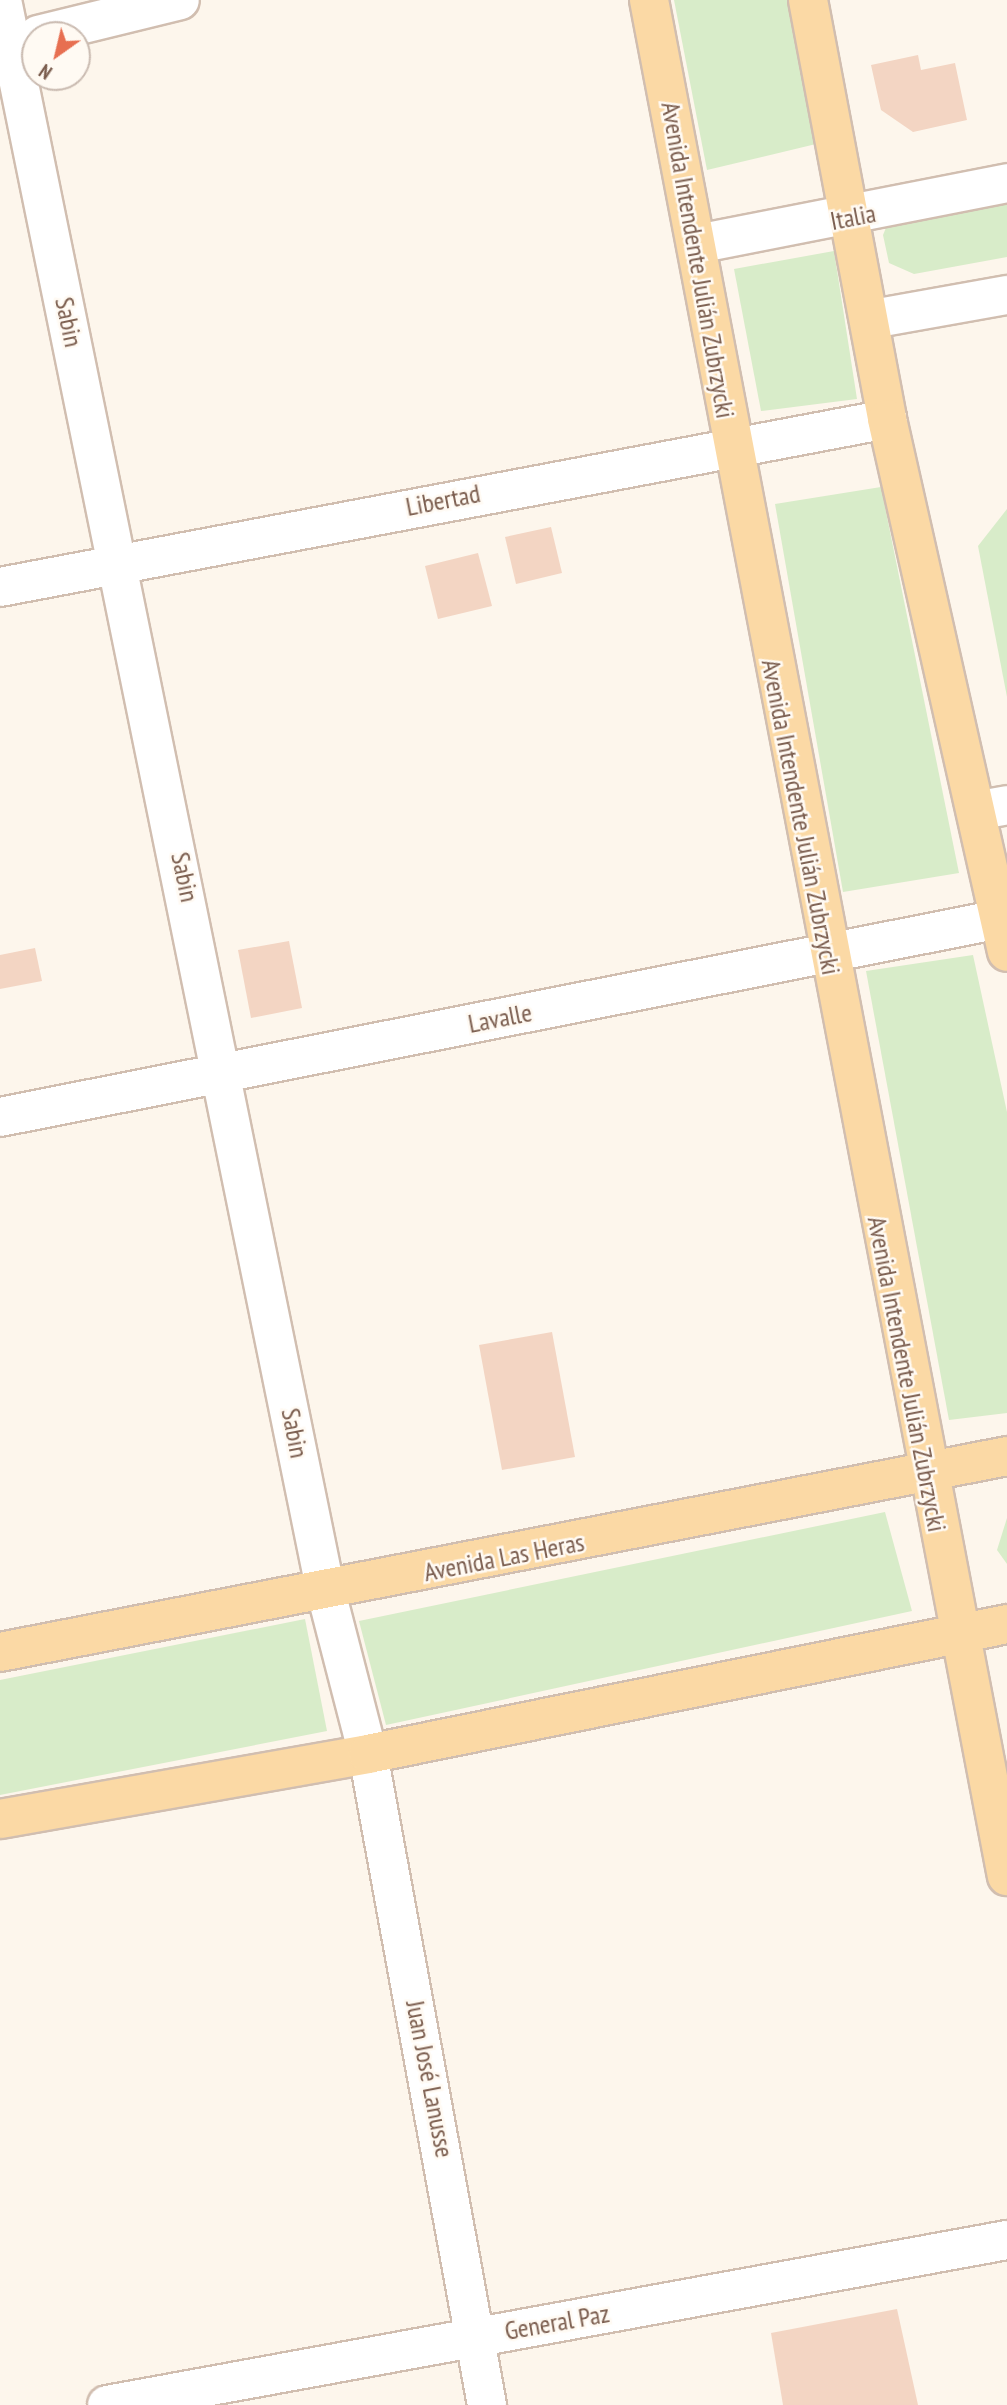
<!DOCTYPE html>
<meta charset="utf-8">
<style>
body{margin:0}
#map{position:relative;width:1007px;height:2405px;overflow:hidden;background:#fdf6ec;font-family:"PT Sans Narrow",sans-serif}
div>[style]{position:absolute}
.green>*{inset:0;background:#d8ecc9}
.building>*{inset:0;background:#f3d5c3}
.roads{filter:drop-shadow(2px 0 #d1beb0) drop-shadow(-2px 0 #d1beb0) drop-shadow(0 2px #d1beb0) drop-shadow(0 -2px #d1beb0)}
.minor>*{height:38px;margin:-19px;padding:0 19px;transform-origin:19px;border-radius:19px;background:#fff}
.major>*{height:38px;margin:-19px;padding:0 19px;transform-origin:19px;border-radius:19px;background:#fbd9a5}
span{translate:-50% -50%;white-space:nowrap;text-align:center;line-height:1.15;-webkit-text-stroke:5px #fffaf3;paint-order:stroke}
.street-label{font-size:26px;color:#7a5c4d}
.north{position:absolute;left:21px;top:21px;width:70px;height:70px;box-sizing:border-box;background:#fffaf3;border:2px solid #cabbb1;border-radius:50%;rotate:214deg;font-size:19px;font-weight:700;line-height:28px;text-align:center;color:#7a5c4d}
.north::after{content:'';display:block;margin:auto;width:24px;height:32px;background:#e76f51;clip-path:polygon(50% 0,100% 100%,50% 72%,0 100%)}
</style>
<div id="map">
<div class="green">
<div style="clip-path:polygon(674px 0,788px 0,816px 144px,707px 170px)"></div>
<div style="clip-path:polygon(1007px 187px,1007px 257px,914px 274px,889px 263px,883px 235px,894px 208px)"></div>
<div style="clip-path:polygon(834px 251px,857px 399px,761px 411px,734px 269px)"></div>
<div style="clip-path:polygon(881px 487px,959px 873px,843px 892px,775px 504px)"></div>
<div style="clip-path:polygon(1007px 509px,1007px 697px,978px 546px)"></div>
<div style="clip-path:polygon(973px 955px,1007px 1112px,1007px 1413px,949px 1420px,866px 971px)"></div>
<div style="clip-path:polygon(885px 1512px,912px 1611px,386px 1725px,359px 1621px)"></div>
<div style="clip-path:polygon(1007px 1518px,1007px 1564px,997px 1550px)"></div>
<div style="clip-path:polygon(305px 1619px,327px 1731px,0 1795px,0 1680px)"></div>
</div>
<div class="building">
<div style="clip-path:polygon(918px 55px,921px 70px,955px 63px,967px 120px,913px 132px,881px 110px,871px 65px)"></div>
<div style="clip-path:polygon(551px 527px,562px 573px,516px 584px,505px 537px)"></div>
<div style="clip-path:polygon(478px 553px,492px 606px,438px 619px,425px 566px)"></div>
<div style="clip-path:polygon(289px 941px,302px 1008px,251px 1018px,238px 950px)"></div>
<div style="clip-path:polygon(35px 948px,42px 981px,0 989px,0 955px)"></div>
<div style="clip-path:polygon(552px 1332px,575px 1457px,502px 1470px,479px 1345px)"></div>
<div style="clip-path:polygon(897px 2309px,918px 2405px,783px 2405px,771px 2333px)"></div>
</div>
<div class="roads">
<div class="minor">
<div style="left:2px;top:0;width:1625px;rotate:78.5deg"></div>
<div style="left:326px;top:1592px;width:167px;rotate:75.5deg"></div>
<div style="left:368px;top:1754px;width:662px;rotate:79.64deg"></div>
<div style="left:38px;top:35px;width:146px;rotate:-13.8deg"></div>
<div style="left:697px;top:244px;width:316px;rotate:-11.1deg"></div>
<div style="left:872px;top:319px;width:137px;rotate:-10.1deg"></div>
<div style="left:0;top:587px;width:903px;rotate:-10.72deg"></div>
<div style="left:980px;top:810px;width:27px;rotate:-10deg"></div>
<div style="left:0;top:1117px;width:1019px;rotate:-11.2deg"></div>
<div style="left:107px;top:2405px;width:915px;rotate:-10.39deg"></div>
</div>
<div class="major">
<div style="left:649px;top:0;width:1910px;rotate:79.2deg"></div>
<div style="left:808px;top:0;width:426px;rotate:79.3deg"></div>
<div style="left:887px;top:419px;width:546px;rotate:77.31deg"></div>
<div style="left:0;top:1652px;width:1026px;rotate:-11.01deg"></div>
<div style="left:0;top:1819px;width:374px;rotate:-10deg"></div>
<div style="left:368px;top:1754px;width:652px;rotate:-11.5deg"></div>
</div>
</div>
<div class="street-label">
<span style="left:853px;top:217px;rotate:-11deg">Italia</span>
<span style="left:698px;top:260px;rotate:80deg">Avenida Intendente Julián Zubrzycki</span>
<span style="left:69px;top:322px;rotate:78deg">Sabin</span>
<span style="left:443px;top:500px;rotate:-11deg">Libertad</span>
<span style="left:801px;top:817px;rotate:79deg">Avenida Intendente Julián Zubrzycki</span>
<span style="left:185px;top:877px;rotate:78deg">Sabin</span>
<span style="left:500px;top:1018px;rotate:-11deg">Lavalle</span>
<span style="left:907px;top:1374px;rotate:79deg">Avenida Intendente Julián Zubrzycki</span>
<span style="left:295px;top:1433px;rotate:79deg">Sabin</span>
<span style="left:504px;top:1557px;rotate:-11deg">Avenida Las Heras</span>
<span style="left:430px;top:2079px;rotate:79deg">Juan José Lanusse</span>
<span style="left:557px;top:2322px;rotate:-10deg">General Paz</span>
</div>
<div class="north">N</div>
</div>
